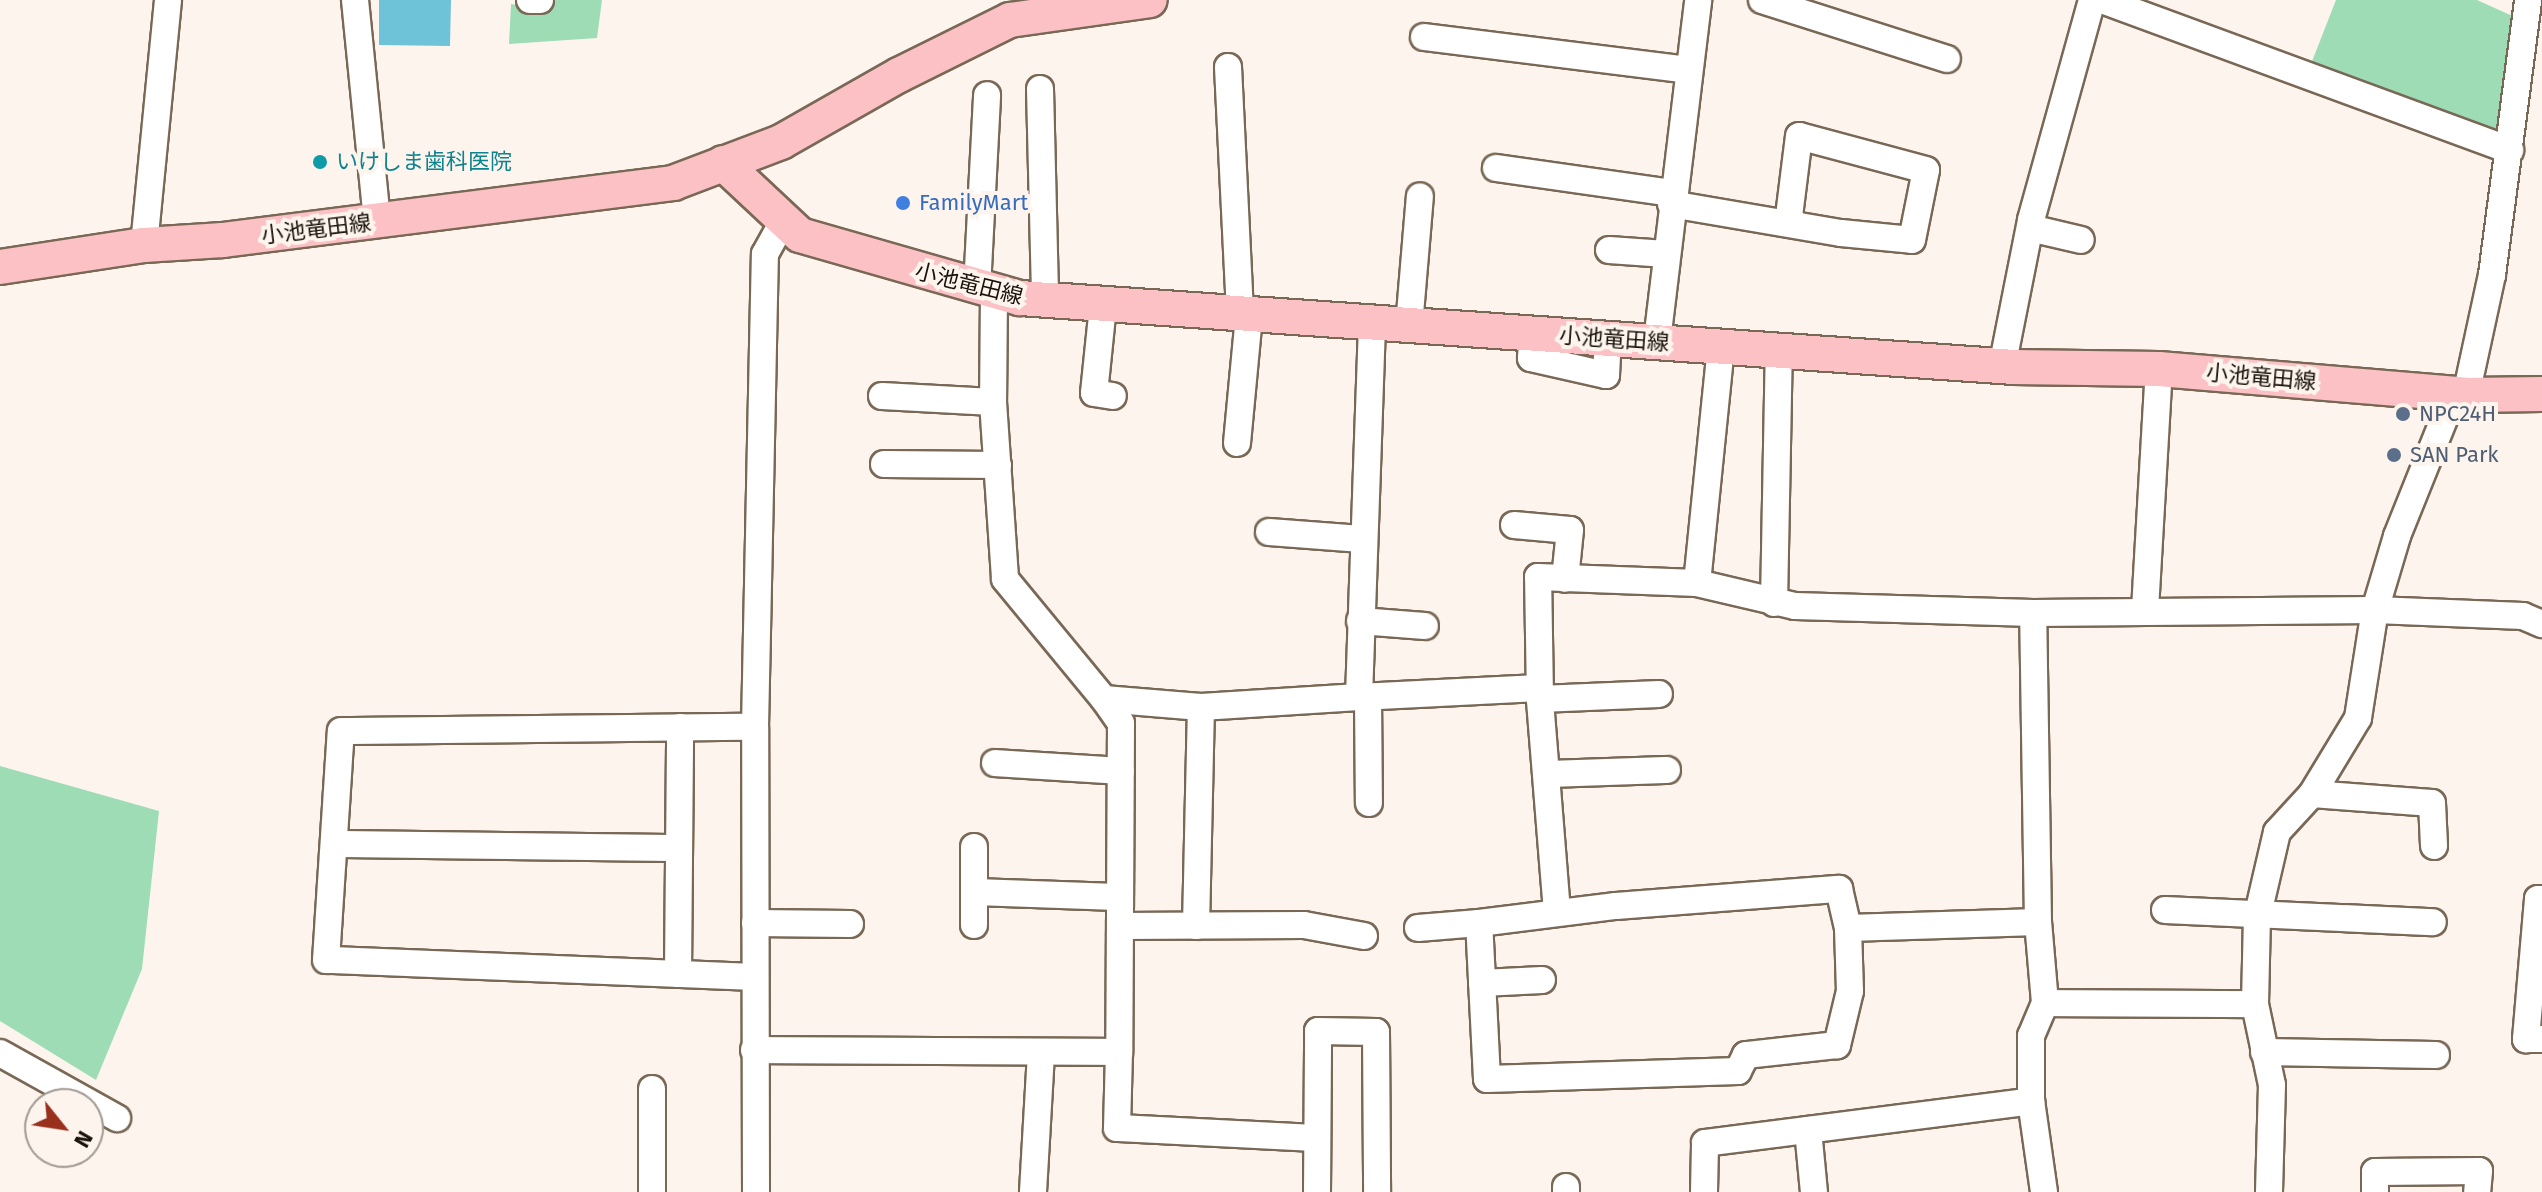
<!DOCTYPE html>
<meta charset="utf-8">
<style>
body{margin:0}
#map{position:relative;width:2542px;height:1192px;overflow:hidden;background:#fdf5ed;font-family:"Fira Sans","Noto Sans JP",sans-serif}
div>[style]{position:absolute}
.green>*{inset:0;background:#9edcb6}
.water>*{inset:0;background:#6fc3d8}
.roads{filter:drop-shadow(2px 0 #796856) drop-shadow(-2px 0 #796856) drop-shadow(0 2px #796856) drop-shadow(0 -2px #796856)}
.minor>*{height:26px;margin:-13px;padding:0 13px;transform-origin:13px;border-radius:13px;background:#fff}
.major>*{height:34px;margin:-17px;padding:0 17px;transform-origin:17px;border-radius:17px;background:#fbc1c5}
.dots>*{width:22px;height:22px;translate:-50% -50%;box-sizing:border-box;border:4px solid #fdf5ed;border-radius:50%}
span{translate:-50% -50%;white-space:nowrap;text-align:center;line-height:1.15;-webkit-text-stroke:8px #fdf5ed;paint-order:stroke}
.culture-label{font-size:22px;color:#0d838f}
.left{translate:0 -50%;text-align:left}
.shop-label{font-size:22px;color:#366cbe}
.street-label{font-size:22px;color:#18110a}
.service-label{font-size:22px;color:#4e5e75}
.north{position:absolute;left:24px;top:1088px;width:80px;height:80px;box-sizing:border-box;background:#fdf5ed;border:2px solid #a19a92;border-radius:50%;rotate:120deg;font-size:22px;font-weight:700;line-height:32px;text-align:center;color:#18110a}
.north::after{content:'';display:block;margin:auto;width:28px;height:36px;background:#99301d;clip-path:polygon(50% 0,100% 100%,50% 72%,0 100%)}
</style>
<div id="map">
<div class="green">
<div style="clip-path:polygon(553px 0,602px 0,597px 38px,509px 44px,511px 4px,551px 11px)"></div>
<div style="clip-path:polygon(2336px 0,2477px 0,2517px 18px,2505px 143px,2309px 69px)"></div>
<div style="clip-path:polygon(0 766px,159px 811px,142px 969px,96px 1080px,0 1021px)"></div>
</div>
<div class="water">
<div style="clip-path:polygon(379px 0,451px 0,450px 46px,379px 45px)"></div>
</div>
<div class="roads">
<div class="minor">
<div style="left:355px;top:0;width:223px;rotate:84.3deg"></div>
<div style="left:530px;top:0;width:10px"></div>
<div style="left:1762px;top:0;width:194px;rotate:17.7deg"></div>
<div style="left:2102px;top:0;width:435px;rotate:20.2deg"></div>
<div style="left:1424px;top:37px;width:267px;rotate:7.1deg"></div>
<div style="left:1228px;top:67px;width:247px;rotate:87.2deg"></div>
<div style="left:1040px;top:89px;width:212px;rotate:88.6deg"></div>
<div style="left:1496px;top:168px;width:178px;rotate:8.1deg"></div>
<div style="left:1671px;top:204px;width:172px;rotate:9.7deg"></div>
<div style="left:1841px;top:233px;width:71px;rotate:5.6deg"></div>
<div style="left:1912px;top:240px;width:71px;rotate:-78.7deg"></div>
<div style="left:1926px;top:170px;width:131px;rotate:-165deg"></div>
<div style="left:1799px;top:136px;width:81px;rotate:97.1deg"></div>
<div style="left:1789px;top:216px;width:9px;rotate:58deg"></div>
<div style="left:2030px;top:228px;width:52px;rotate:13.2deg"></div>
<div style="left:144px;top:245px;width:246px;rotate:-84.4deg"></div>
<div style="left:1609px;top:250px;width:57px;rotate:4deg"></div>
<div style="left:977px;top:288px;width:193px;rotate:-87deg"></div>
<div style="left:994px;top:293px;width:109px;rotate:90.5deg"></div>
<div style="left:993px;top:402px;width:177px;rotate:86.1deg"></div>
<div style="left:1005px;top:579px;width:156px;rotate:50.5deg"></div>
<div style="left:1104px;top:699px;width:97px;rotate:4.7deg"></div>
<div style="left:1201px;top:707px;width:158px;rotate:-3.6deg"></div>
<div style="left:1359px;top:697px;width:372px;rotate:-88deg"></div>
<div style="left:1103px;top:306px;width:87px;rotate:95.9deg"></div>
<div style="left:1094px;top:393px;width:19px;rotate:9deg"></div>
<div style="left:1409px;top:326px;width:130px;rotate:-85.2deg"></div>
<div style="left:1533px;top:334px;width:24px;rotate:95deg"></div>
<div style="left:1531px;top:358px;width:77px;rotate:12.8deg"></div>
<div style="left:1606px;top:375px;width:37px;rotate:-87deg"></div>
<div style="left:1657px;top:341px;width:343px;rotate:-83.1deg"></div>
<div style="left:2002px;top:367px;width:150px;rotate:-78.8deg"></div>
<div style="left:2031px;top:220px;width:228px;rotate:-74.5deg"></div>
<div style="left:2466px;top:395px;width:123px;rotate:-77.8deg"></div>
<div style="left:2492px;top:275px;width:277px;rotate:-82.5deg"></div>
<div style="left:882px;top:396px;width:111px;rotate:3.1deg"></div>
<div style="left:1237px;top:443px;width:129px;rotate:-84.6deg"></div>
<div style="left:884px;top:464px;width:114px;rotate:0.5deg"></div>
<div style="left:1514px;top:525px;width:56px;rotate:5.1deg"></div>
<div style="left:1570px;top:530px;width:49px;rotate:95.8deg"></div>
<div style="left:1269px;top:532px;width:93px;rotate:4.3deg"></div>
<div style="left:1697px;top:583px;width:237px;rotate:-84.2deg"></div>
<div style="left:1774px;top:603px;width:253px;rotate:-88.9deg"></div>
<div style="left:2145px;top:610px;width:241px;rotate:-86.7deg"></div>
<div style="left:1360px;top:621px;width:65px;rotate:4.4deg"></div>
<div style="left:1359px;top:697px;width:180px;rotate:-2.9deg"></div>
<div style="left:1368px;top:697px;width:106px;rotate:89.5deg"></div>
<div style="left:1104px;top:699px;width:29px;rotate:55deg"></div>
<div style="left:1121px;top:723px;width:329px;rotate:90.3deg"></div>
<div style="left:1540px;top:699px;width:119px;rotate:-2.4deg"></div>
<div style="left:995px;top:763px;width:126px;rotate:3.6deg"></div>
<div style="left:1547px;top:774px;width:120px;rotate:-1.9deg"></div>
<div style="left:2312px;top:794px;width:120px;rotate:4.3deg"></div>
<div style="left:2432px;top:803px;width:43px;rotate:87.3deg"></div>
<div style="left:334px;top:844px;width:344px;rotate:0.7deg"></div>
<div style="left:974px;top:847px;width:78px;rotate:90deg"></div>
<div style="left:1839px;top:889px;width:40px;rotate:77deg"></div>
<div style="left:1848px;top:928px;width:63px;rotate:88.2deg"></div>
<div style="left:1850px;top:991px;width:56px;rotate:103.5deg"></div>
<div style="left:1837px;top:1045px;width:92px;rotate:173.7deg"></div>
<div style="left:1746px;top:1055px;width:18px;rotate:117deg"></div>
<div style="left:1738px;top:1071px;width:251px;rotate:178.2deg"></div>
<div style="left:1487px;top:1079px;width:156px;rotate:-92.9deg"></div>
<div style="left:1479px;top:923px;width:138px;rotate:-7.1deg"></div>
<div style="left:1616px;top:906px;width:224px;rotate:-4.4deg"></div>
<div style="left:975px;top:892px;width:142px;rotate:2deg"></div>
<div style="left:2542px;top:899px;width:4px;rotate:180deg"></div>
<div style="left:2538px;top:899px;width:141px;rotate:94.9deg"></div>
<div style="left:2526px;top:1039px;width:16px"></div>
<div style="left:2165px;top:910px;width:268px;rotate:2.6deg"></div>
<div style="left:1557px;top:912px;width:214px;rotate:-94.6deg"></div>
<div style="left:1540px;top:699px;width:122px;rotate:-90.9deg"></div>
<div style="left:1538px;top:577px;width:159px;rotate:2.2deg"></div>
<div style="left:1697px;top:583px;width:101px;rotate:13.2deg"></div>
<div style="left:1795px;top:606px;width:238px;rotate:1.7deg"></div>
<div style="left:755px;top:923px;width:95px;rotate:0.6deg"></div>
<div style="left:1120px;top:926px;width:184px;rotate:-0.3deg"></div>
<div style="left:1304px;top:925px;width:61px;rotate:10.4deg"></div>
<div style="left:1196px;top:926px;width:219px;rotate:-88.7deg"></div>
<div style="left:1418px;top:928px;width:61px;rotate:-4.7deg"></div>
<div style="left:1848px;top:928px;width:190px;rotate:-1.8deg"></div>
<div style="left:678px;top:974px;width:247px;rotate:-89.5deg"></div>
<div style="left:754px;top:977px;width:428px;rotate:-177.7deg"></div>
<div style="left:326px;top:960px;width:229px;rotate:-86.3deg"></div>
<div style="left:341px;top:731px;width:414px;rotate:-0.6deg"></div>
<div style="left:1482px;top:983px;width:60px;rotate:-2.9deg"></div>
<div style="left:2045px;top:1003px;width:210px;rotate:0.3deg"></div>
<div style="left:754px;top:1050px;width:365px;rotate:0.3deg"></div>
<div style="left:1119px;top:1052px;width:76px;rotate:91.5deg"></div>
<div style="left:1117px;top:1128px;width:200px;rotate:2.9deg"></div>
<div style="left:2264px;top:1052px;width:172px;rotate:1deg"></div>
<div style="left:0;top:1053px;width:134px;rotate:29.1deg"></div>
<div style="left:652px;top:1089px;width:103px;rotate:90deg"></div>
<div style="left:1808px;top:1130px;width:62px;rotate:84.5deg"></div>
<div style="left:1566px;top:1187px;width:5px;rotate:90deg"></div>
<div style="left:756px;top:1192px;width:465px;rotate:-90.1deg"></div>
<div style="left:755px;top:727px;width:473px;rotate:-88.8deg"></div>
<div style="left:765px;top:254px;width:38px;rotate:-61deg"></div>
<div style="left:1033px;top:1192px;width:138px;rotate:-86.7deg"></div>
<div style="left:1317px;top:1192px;width:161px;rotate:-89.6deg"></div>
<div style="left:1318px;top:1031px;width:58px;rotate:1deg"></div>
<div style="left:1376px;top:1032px;width:160px;rotate:89.6deg"></div>
<div style="left:1704px;top:1192px;width:49px;rotate:-88.8deg"></div>
<div style="left:1705px;top:1143px;width:329px;rotate:-7.3deg"></div>
<div style="left:2044px;top:1192px;width:92px;rotate:-98.1deg"></div>
<div style="left:2031px;top:1101px;width:65px;rotate:-90deg"></div>
<div style="left:2031px;top:1036px;width:36px;rotate:-67deg"></div>
<div style="left:2045px;top:1003px;width:81px;rotate:-94.9deg"></div>
<div style="left:2038px;top:922px;width:309px;rotate:-90.9deg"></div>
<div style="left:2033px;top:613px;width:342px;rotate:-0.5deg"></div>
<div style="left:2375px;top:610px;width:148px;rotate:2.3deg"></div>
<div style="left:2523px;top:616px;width:21px;rotate:23deg"></div>
<div style="left:2269px;top:1192px;width:107px;rotate:-88.4deg"></div>
<div style="left:2272px;top:1085px;width:83px;rotate:-101.9deg"></div>
<div style="left:2255px;top:1004px;width:86px;rotate:-88.7deg"></div>
<div style="left:2257px;top:918px;width:88px;rotate:-76.9deg"></div>
<div style="left:2277px;top:832px;width:52px;rotate:-47.4deg"></div>
<div style="left:2312px;top:794px;width:89px;rotate:-58.8deg"></div>
<div style="left:2358px;top:718px;width:109px;rotate:-81.1deg"></div>
<div style="left:2375px;top:610px;width:77px;rotate:-73.4deg"></div>
<div style="left:2397px;top:536px;width:153px;rotate:-68.1deg"></div>
<div style="left:2375px;top:1192px;width:20px;rotate:-90deg"></div>
<div style="left:2375px;top:1172px;width:104px;rotate:-0.6deg"></div>
<div style="left:2479px;top:1171px;width:21px;rotate:95deg"></div>
</div>
<div class="major">
<div style="left:723px;top:163px;width:105px;rotate:43.1deg"></div>
<div style="left:800px;top:235px;width:229px;rotate:16deg"></div>
<div style="left:1020px;top:298px;width:995px;rotate:3.97deg"></div>
<div style="left:2013px;top:367px;width:146px;rotate:0.8deg"></div>
<div style="left:2159px;top:369px;width:308px;rotate:4.8deg"></div>
<div style="left:2466px;top:395px;width:76px;rotate:-0.8deg"></div>
<div style="left:0;top:267px;width:146px;rotate:-8.7deg"></div>
<div style="left:144px;top:245px;width:79px;rotate:-3.6deg"></div>
<div style="left:223px;top:240px;width:454px;rotate:-7.2deg"></div>
<div style="left:673px;top:183px;width:116px;rotate:-20.8deg"></div>
<div style="left:781px;top:142px;width:136px;rotate:-29.6deg"></div>
<div style="left:899px;top:75px;width:124px;rotate:-26.4deg"></div>
<div style="left:1010px;top:20px;width:141px;rotate:-8.1deg"></div>
</div>
</div>
<div class="dots">
<div style="left:320px;top:162px;background:#0f9aa8"></div>
<div style="left:903px;top:203px;background:#3f7fe0"></div>
<div style="left:2403px;top:414px;background:#5c6f8a"></div>
<div style="left:2394px;top:455px;background:#5c6f8a"></div>
</div>
<div class="culture-label">
<span class="left" style="left:336px;top:162px">いけしま歯科医院</span>
</div>
<div class="shop-label">
<span class="left" style="left:919px;top:203px">FamilyMart</span>
</div>
<div class="street-label">
<span style="left:316px;top:229px;rotate:-7deg">小池竜田線</span>
<span style="left:969px;top:284px;rotate:14deg">小池竜田線</span>
<span style="left:1614px;top:339px;rotate:4deg">小池竜田線</span>
<span style="left:2261px;top:377px;rotate:5deg">小池竜田線</span>
</div>
<div class="service-label">
<span class="left" style="left:2419px;top:414px">NPC24H</span>
<span class="left" style="left:2410px;top:455px">SAN Park</span>
</div>
<div class="north">N</div>
</div>
